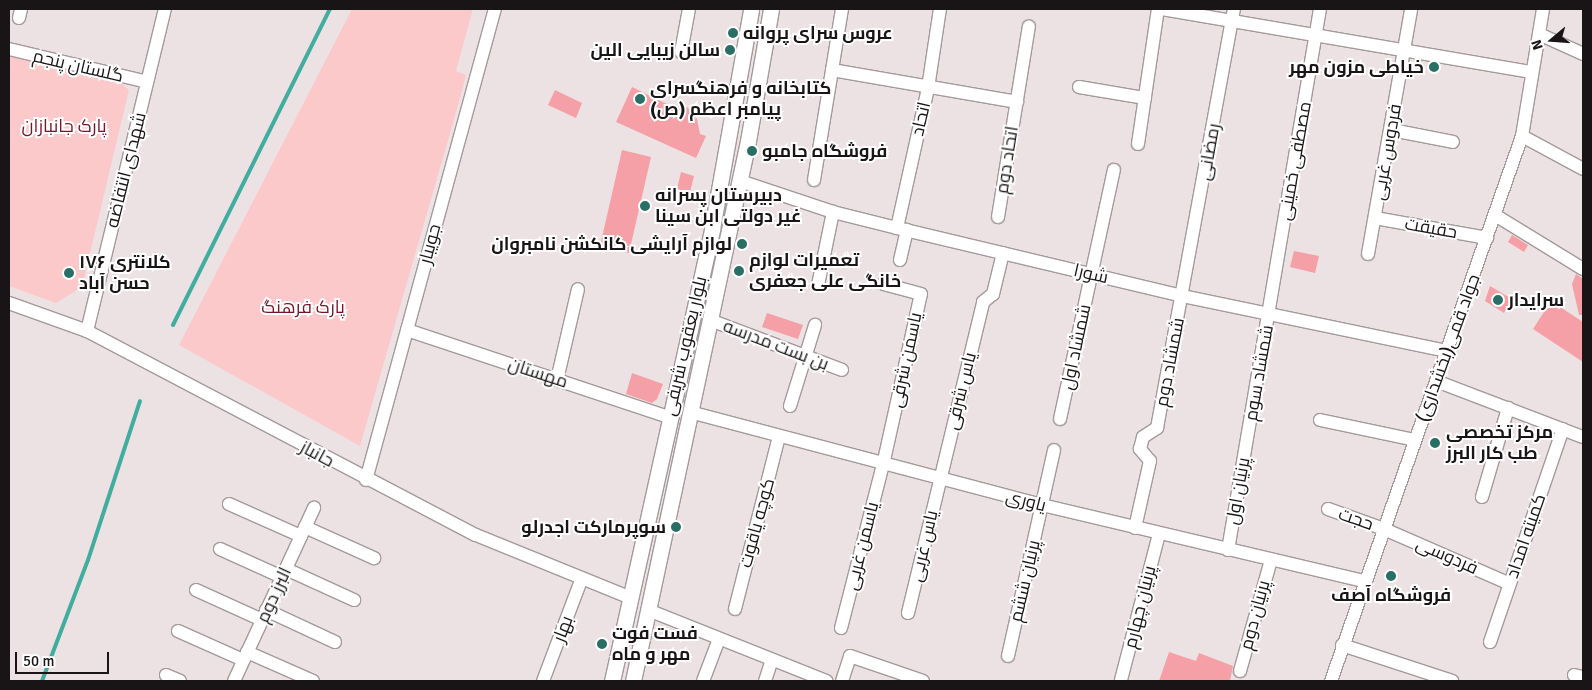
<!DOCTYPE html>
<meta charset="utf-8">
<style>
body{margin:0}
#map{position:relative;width:1592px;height:690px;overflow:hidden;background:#ede2e3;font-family:Signika,Cairo,sans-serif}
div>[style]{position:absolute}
.green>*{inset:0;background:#fcc9cb}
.stream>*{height:4px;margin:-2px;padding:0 2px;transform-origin:2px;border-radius:2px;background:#40ad9e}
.building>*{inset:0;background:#f4a0a6}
.roads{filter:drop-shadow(1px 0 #a39a9a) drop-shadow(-1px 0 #a39a9a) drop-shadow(0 1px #a39a9a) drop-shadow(0 -1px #a39a9a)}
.minor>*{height:12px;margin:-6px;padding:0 6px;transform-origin:6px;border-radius:6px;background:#fff}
.major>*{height:15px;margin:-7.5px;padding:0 7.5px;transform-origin:7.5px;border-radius:7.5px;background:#fff}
.dots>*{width:14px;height:14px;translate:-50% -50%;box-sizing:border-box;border:2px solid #fff;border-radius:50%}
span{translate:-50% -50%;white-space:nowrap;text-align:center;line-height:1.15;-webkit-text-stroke:4px #fff;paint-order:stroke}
.poi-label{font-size:18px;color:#191516;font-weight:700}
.left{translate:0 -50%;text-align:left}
.right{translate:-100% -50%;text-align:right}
.street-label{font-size:18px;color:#191516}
.park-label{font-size:18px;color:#761429}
.frame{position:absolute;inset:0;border:10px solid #191516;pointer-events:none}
.north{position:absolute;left:1527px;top:15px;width:50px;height:50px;-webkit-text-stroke:4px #fff;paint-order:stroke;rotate:252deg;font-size:14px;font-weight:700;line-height:20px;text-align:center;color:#191516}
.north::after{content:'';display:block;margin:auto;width:18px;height:22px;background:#191516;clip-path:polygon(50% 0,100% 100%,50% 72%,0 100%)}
.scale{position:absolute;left:15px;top:652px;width:94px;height:22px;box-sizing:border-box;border:2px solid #191516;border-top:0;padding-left:6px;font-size:15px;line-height:18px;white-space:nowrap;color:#191516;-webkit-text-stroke:4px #fff;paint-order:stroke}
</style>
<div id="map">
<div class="green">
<div style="clip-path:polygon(352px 9px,473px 9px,456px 71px,466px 75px,461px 95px,360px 446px,179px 345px)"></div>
<div style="clip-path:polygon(9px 56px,121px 83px,129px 90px,82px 287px,56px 303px,9px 286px)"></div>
</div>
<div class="stream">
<div style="left:173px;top:325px;width:353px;rotate:-63.6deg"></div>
<div style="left:42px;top:681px;width:129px;rotate:-69.2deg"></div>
<div style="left:88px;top:560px;width:167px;rotate:-71.9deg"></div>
</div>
<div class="building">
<div style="clip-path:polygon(632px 87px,671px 106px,685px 106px,696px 114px,700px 134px,706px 136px,696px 158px,616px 122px)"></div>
<div style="clip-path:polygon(555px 90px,582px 103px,576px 118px,548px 105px)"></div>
<div style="clip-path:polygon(622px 150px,651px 157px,629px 253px,600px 246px)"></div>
<div style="clip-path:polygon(681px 172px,694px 176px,690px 192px,677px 189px)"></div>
<div style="clip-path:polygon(1512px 235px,1528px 245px,1524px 252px,1508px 242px)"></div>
<div style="clip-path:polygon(1294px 251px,1319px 256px,1315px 273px,1290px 267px)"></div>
<div style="clip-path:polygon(1576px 274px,1583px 279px,1583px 315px,1579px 315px,1572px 284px)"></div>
<div style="clip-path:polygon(1490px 286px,1512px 299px,1504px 313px,1485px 301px)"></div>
<div style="clip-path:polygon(1551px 301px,1583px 322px,1583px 362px,1533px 329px)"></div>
<div style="clip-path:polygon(767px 313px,803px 325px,798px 339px,762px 327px)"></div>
<div style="clip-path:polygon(632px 373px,663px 384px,657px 399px,652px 403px,626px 394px)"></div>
<div style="clip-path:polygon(1169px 652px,1196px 661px,1199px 653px,1233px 666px,1230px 681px,1159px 681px)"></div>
</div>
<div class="roads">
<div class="minor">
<div style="left:1162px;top:9px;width:375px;rotate:9.7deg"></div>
<div style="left:19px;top:18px;width:9px;rotate:-77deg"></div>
<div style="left:1539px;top:34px;width:48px;rotate:24.4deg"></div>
<div style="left:9px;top:49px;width:142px;rotate:13.4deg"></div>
<div style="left:681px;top:52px;width:44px;rotate:-79.5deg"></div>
<div style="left:832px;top:70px;width:188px;rotate:9.8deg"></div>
<div style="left:1079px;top:87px;width:67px;rotate:9.5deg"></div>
<div style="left:1392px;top:130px;width:62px;rotate:11.1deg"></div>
<div style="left:1522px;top:136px;width:69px;rotate:28.4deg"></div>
<div style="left:1138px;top:144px;width:136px;rotate:-81.6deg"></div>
<div style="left:814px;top:180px;width:173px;rotate:-80.7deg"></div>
<div style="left:740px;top:181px;width:98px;rotate:18.4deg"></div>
<div style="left:833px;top:212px;width:66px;rotate:14deg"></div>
<div style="left:897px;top:228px;width:294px;rotate:13.4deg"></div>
<div style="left:1183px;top:296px;width:269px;rotate:11.8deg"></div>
<div style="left:1495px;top:215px;width:103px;rotate:31.5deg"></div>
<div style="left:998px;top:217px;width:193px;rotate:-80.8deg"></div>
<div style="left:1375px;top:218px;width:114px;rotate:10.1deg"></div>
<div style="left:897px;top:228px;width:143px;rotate:-77.5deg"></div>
<div style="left:928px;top:88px;width:80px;rotate:-81.4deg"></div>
<div style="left:1368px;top:254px;width:249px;rotate:-80deg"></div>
<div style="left:900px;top:260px;width:31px;rotate:-77deg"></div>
<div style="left:818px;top:285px;width:75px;rotate:-78.4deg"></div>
<div style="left:9px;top:303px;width:83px;rotate:19.7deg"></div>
<div style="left:87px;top:331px;width:439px;rotate:27.7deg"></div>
<div style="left:476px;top:535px;width:165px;rotate:22.1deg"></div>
<div style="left:710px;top:320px;width:141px;rotate:20.7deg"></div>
<div style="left:407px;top:330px;width:276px;rotate:18.4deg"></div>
<div style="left:87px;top:331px;width:331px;rotate:-76.4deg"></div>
<div style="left:557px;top:380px;width:93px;rotate:-77deg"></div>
<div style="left:1436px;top:381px;width:157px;rotate:20.9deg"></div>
<div style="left:790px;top:406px;width:85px;rotate:-72.8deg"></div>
<div style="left:690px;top:412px;width:364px;rotate:14.8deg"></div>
<div style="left:1042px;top:505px;width:331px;rotate:13.3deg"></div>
<div style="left:1060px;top:419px;width:255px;rotate:-77.8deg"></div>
<div style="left:1320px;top:420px;width:97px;rotate:11.9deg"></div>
<div style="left:366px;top:480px;width:488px;rotate:-74.7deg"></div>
<div style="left:1482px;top:497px;width:93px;rotate:-73.7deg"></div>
<div style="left:229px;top:504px;width:79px;rotate:24deg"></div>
<div style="left:1328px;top:509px;width:59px;rotate:19.7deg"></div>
<div style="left:1384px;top:529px;width:137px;rotate:23.6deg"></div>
<div style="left:305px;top:527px;width:76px;rotate:24.2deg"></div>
<div style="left:1135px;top:528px;width:69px;rotate:-77.4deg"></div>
<div style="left:1150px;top:461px;width:16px;rotate:-130deg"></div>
<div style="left:1140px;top:449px;width:12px;rotate:-76deg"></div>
<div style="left:1143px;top:437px;width:17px;rotate:-33deg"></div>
<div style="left:1157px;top:428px;width:426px;rotate:-79.6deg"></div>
<div style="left:220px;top:549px;width:68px;rotate:24.3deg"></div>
<div style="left:1228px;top:550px;width:549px;rotate:-80.35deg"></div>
<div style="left:286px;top:569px;width:75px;rotate:24.5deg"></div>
<div style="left:196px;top:590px;width:72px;rotate:24.4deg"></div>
<div style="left:735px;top:609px;width:178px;rotate:-75.7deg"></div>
<div style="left:266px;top:610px;width:76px;rotate:24.9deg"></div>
<div style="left:648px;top:610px;width:192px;rotate:21.7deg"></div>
<div style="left:908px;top:613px;width:320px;rotate:-76.4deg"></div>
<div style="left:983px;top:302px;width:13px;rotate:-39deg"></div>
<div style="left:993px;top:294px;width:42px;rotate:-76.3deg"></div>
<div style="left:841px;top:628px;width:168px;rotate:-75.6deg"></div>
<div style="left:883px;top:465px;width:175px;rotate:-77.5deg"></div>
<div style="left:921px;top:294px;width:39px;rotate:-165deg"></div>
<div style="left:178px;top:631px;width:71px;rotate:24deg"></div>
<div style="left:1490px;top:642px;width:225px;rotate:-71.1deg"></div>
<div style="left:1342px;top:645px;width:116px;rotate:18.1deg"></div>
<div style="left:247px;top:652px;width:72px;rotate:23.7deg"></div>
<div style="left:1008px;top:656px;width:211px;rotate:-77.4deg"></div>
<div style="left:1240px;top:671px;width:115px;rotate:-74.4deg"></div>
<div style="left:166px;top:675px;width:15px;rotate:23deg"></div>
<div style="left:1574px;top:675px;width:9px;rotate:13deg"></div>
<div style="left:1121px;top:680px;width:151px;rotate:-75.4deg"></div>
<div style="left:234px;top:681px;width:191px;rotate:-65.2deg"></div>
<div style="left:543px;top:681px;width:110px;rotate:-69.3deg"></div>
<div style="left:703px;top:681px;width:45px;rotate:-69.1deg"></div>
<div style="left:765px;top:681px;width:22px;rotate:-72deg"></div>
<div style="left:842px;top:681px;width:26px;rotate:-72deg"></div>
<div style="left:850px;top:656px;width:77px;rotate:18.9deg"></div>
<div style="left:1331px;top:681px;width:577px;rotate:-70.69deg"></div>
<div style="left:1522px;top:136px;width:129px;rotate:-80.6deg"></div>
</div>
<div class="major">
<div style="left:612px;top:681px;width:463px;rotate:-77.5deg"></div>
<div style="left:712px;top:229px;width:223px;rotate:-79.9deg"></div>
<div style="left:633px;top:681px;width:552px;rotate:-77.98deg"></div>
<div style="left:748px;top:141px;width:134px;rotate:-80.1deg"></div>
</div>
</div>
<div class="dots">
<div style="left:733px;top:33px;background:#296f65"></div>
<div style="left:730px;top:50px;background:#296f65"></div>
<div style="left:1434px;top:67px;background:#296f65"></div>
<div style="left:640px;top:99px;background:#296f65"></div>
<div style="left:752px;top:151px;background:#296f65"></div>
<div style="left:645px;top:206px;background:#296f65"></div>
<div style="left:742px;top:244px;background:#296f65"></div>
<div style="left:739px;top:271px;background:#296f65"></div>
<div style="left:69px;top:273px;background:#296f65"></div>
<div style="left:1498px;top:300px;background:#296f65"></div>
<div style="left:1435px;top:443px;background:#296f65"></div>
<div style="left:676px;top:527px;background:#296f65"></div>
<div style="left:1391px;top:576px;background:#296f65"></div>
<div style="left:602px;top:644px;background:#296f65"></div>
</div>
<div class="poi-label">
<span class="left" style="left:743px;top:33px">عروس سرای پروانه</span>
<span class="right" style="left:720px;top:50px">سالن زیبایی الین</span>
<span class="right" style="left:1424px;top:67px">خیاطی مزون مهر</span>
<span class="left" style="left:650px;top:99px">کتابخانه و فرهنگسرای<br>پیامبر اعظم (ص)</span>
<span class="left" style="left:762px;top:151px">فروشگاه جامبو</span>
<span class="left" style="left:655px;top:206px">دبیرستان پسرانه<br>غیر دولتی ابن سینا</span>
<span class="right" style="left:732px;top:244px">لوازم آرایشی کانکشن نامبروان</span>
<span class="left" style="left:749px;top:271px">تعمیرات لوازم<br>خانگی علی جعفری</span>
<span class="left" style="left:79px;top:273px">کلانتری ۱۷۶<br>حسن آباد</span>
<span class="left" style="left:1508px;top:300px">سرایدار</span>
<span class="left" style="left:1446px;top:443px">مرکز تخصصی<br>طب کار البرز</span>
<span class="right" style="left:666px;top:527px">سوپرمارکت اجدرلو</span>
<span style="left:1391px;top:595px">فروشگاه آصف</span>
<span class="left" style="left:612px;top:644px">فست فوت<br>مهر و ماه</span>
</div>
<div class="street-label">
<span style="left:78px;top:66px;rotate:13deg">گلستان پنجم</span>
<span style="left:921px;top:119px;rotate:-77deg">اتحاد</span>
<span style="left:1209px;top:152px;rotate:-80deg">رمضانی</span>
<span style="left:1387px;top:152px;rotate:-80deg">فردوس غربی</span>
<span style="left:1007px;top:160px;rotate:-81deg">اتحاد دوم</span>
<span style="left:1295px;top:161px;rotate:-80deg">مصطفی خمینی</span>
<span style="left:126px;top:170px;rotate:-76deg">شهدای انتفاضه</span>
<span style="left:1431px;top:228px;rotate:10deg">حقیقت</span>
<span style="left:430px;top:244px;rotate:-75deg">جویبار</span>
<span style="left:1091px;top:274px;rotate:13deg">شورا</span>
<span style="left:776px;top:345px;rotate:21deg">بن بست مدرسه</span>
<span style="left:685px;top:346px;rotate:-77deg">بلوار یعقوب شریفی</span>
<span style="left:1076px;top:347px;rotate:-78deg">شمشاد اول</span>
<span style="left:1448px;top:348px;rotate:-70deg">جواد قمی(بخشداری)</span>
<span style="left:906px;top:360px;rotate:-78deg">یاسمن شرقی</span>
<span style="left:1170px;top:362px;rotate:-79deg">شمشاد دوم</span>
<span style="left:538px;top:373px;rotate:18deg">مهستان</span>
<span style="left:1259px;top:373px;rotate:-80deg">شمشاد سوم</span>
<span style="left:961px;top:391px;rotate:-76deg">یاس شرقی</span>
<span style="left:317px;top:454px;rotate:28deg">جانباز</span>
<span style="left:1238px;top:491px;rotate:-80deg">پرنیان اول</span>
<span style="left:1026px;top:501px;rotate:14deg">یاوری</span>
<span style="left:1356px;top:519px;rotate:19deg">حجت</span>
<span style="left:757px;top:523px;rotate:-75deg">کوچه یاقوت</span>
<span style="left:1526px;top:536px;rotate:-71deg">کمیته امداد</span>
<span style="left:862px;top:546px;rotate:-76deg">یاسمن غربی</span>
<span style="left:924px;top:546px;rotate:-77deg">یاس غربی</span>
<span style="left:1447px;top:556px;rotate:24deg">فردوسی</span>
<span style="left:1025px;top:581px;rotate:-77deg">پرنیان ششم</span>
<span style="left:274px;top:595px;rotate:-65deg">البرز دوم</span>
<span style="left:1140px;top:607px;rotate:-76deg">پرنیان چهارم</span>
<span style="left:1255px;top:615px;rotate:-75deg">پرنیان دوم</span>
<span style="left:563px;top:629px;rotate:-69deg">بهار</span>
</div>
<div class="park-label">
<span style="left:64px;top:126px">پارک جانبازان</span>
<span style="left:303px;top:307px">پارک فرهنگ</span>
</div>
<div class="frame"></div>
<div class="north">N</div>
<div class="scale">50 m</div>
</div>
